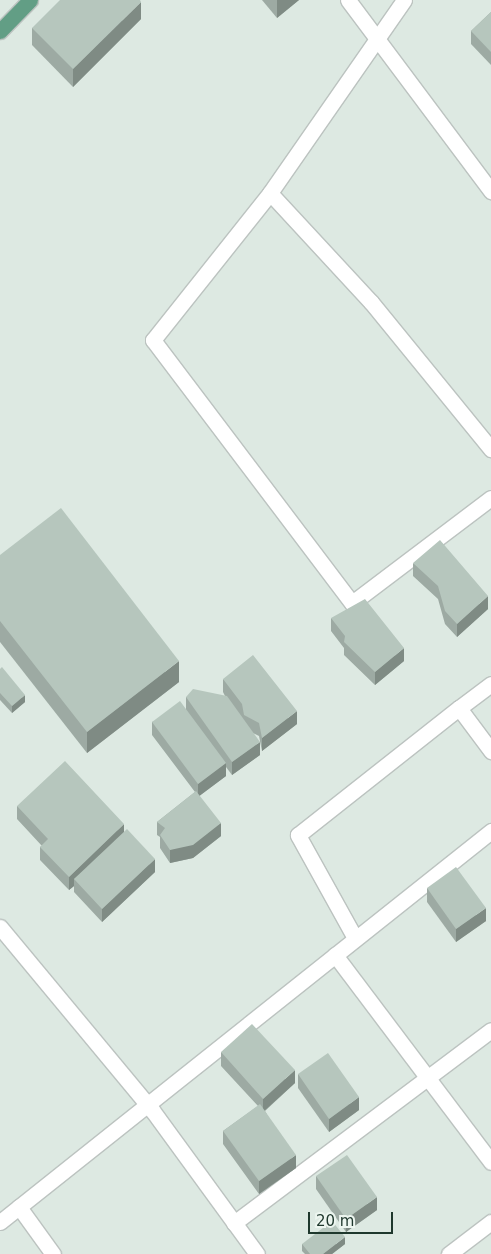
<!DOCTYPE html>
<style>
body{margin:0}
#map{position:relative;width:491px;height:1254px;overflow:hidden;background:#dde9e2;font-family:"DejaVu Sans",sans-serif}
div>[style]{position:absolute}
.roads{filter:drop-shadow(1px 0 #bcc3c0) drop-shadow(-1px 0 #bcc3c0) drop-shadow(0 1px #bcc3c0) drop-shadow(0 -1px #bcc3c0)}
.minor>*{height:15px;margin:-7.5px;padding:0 7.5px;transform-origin:7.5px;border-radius:7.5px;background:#fff}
.major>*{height:15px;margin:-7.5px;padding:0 7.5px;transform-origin:7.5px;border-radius:7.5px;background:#629e85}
.wall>*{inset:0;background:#9daaa3}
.shaded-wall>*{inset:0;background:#7f8b84}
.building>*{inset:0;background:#b6c6bd}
span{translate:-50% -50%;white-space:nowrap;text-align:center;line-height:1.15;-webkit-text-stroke:4.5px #edf6f0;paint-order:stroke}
.scale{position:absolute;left:308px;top:1212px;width:85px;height:22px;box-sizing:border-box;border:2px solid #1f382d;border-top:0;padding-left:6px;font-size:15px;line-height:18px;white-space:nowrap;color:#1f382d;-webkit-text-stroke:4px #edf6f0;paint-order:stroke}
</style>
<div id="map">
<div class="roads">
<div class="minor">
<div style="left:348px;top:0;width:239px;rotate:53.2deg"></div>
<div style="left:404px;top:0;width:235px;rotate:124.8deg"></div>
<div style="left:270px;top:193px;width:188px;rotate:128.5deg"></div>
<div style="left:153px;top:340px;width:330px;rotate:52.9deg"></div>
<div style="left:352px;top:603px;width:174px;rotate:-37.1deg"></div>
<div style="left:270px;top:193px;width:149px;rotate:47.2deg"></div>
<div style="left:371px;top:302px;width:190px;rotate:50.8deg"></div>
<div style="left:491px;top:684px;width:40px;rotate:143deg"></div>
<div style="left:459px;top:708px;width:54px;rotate:53.3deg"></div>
<div style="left:0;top:927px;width:238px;rotate:50.3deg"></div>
<div style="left:152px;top:1110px;width:178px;rotate:53.9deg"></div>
<div style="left:355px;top:938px;width:118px;rotate:-119deg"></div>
<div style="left:298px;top:835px;width:205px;rotate:-38.3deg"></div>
<div style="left:335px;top:955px;width:259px;rotate:53deg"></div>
<div style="left:19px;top:1207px;width:58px;rotate:54.1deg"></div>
<div style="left:0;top:1222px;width:628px;rotate:-38.53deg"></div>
<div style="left:234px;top:1223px;width:321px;rotate:-36.9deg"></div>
<div style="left:449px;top:1254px;width:53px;rotate:-37.3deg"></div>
</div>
<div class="major">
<div style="left:0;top:31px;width:43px;rotate:-45.9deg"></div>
</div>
</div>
<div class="wall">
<div style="clip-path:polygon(262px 0,299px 0,277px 18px)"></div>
<div style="clip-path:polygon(491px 12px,491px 65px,471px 44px,471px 31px)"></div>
<div style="clip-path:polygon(141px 19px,73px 87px,32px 45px,32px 28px)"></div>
<div style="clip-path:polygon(0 555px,179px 682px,87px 753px,0 642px)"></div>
<div style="clip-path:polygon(413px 563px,488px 609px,457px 637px,445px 624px,438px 599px,413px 576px)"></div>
<div style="clip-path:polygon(331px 618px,404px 661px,375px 685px,344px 655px,344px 648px,331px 631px)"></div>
<div style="clip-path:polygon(0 669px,25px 702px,12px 713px,0 700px)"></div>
<div style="clip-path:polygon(223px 679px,297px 724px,262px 751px,259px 736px,253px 733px,260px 755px,232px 775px,226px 767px,226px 776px,199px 796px,221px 836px,193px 858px,170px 863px,160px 848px,160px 837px,157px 835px,157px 822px,195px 792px,152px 735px,152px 722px,186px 709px,186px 697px,225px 696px,223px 692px)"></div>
<div style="clip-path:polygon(17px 806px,124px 832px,155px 872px,102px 922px,74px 892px,74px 886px,69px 890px,40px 860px,40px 847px,42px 846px,17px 819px)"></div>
<div style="clip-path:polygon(427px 888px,486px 921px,456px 942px,427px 902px)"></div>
<div style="clip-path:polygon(221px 1052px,295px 1083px,265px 1111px,296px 1168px,259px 1194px,223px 1144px,223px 1131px,258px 1106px,221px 1066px)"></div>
<div style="clip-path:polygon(298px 1074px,359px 1110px,329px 1132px,298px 1088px)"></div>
<div style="clip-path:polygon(316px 1176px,377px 1210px,346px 1232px,316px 1189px)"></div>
<div style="clip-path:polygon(302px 1244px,345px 1244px,332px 1254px,305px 1254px,302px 1251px)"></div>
</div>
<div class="shaded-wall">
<div style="clip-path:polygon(277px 0,299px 0,277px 18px)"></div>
<div style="clip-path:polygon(141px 2px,141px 19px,73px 87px,73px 69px)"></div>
<div style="clip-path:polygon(488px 596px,488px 609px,457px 637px,457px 624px)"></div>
<div style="clip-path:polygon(404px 648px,404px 661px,375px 685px,375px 672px)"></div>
<div style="clip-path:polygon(179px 661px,179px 682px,87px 753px,87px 732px)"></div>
<div style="clip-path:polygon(25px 695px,25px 702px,12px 713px,12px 706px)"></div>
<div style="clip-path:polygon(297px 711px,297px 724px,262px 751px,262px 738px)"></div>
<div style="clip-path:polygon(260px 742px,260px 755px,232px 775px,232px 762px)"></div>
<div style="clip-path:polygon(226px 763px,226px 776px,198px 797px,198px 784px)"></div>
<div style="clip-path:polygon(221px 823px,221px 836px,193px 858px,170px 863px,170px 850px)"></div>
<div style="clip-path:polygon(124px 824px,124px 837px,74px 879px,74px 886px,69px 890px,69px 877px)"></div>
<div style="clip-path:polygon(155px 859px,155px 872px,102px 922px,102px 909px)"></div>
<div style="clip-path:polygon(486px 908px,486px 921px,456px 942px,456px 929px)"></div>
<div style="clip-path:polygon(295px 1070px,295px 1083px,263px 1112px,263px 1099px)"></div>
<div style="clip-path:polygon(359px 1097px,359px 1110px,329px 1132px,329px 1119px)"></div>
<div style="clip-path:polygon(296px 1155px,296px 1168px,259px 1194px,259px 1181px)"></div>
<div style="clip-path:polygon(377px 1197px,377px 1210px,346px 1232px,346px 1219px)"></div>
<div style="clip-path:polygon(345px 1237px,345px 1244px,332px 1254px,323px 1254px)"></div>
</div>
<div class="building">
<div style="clip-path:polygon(60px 0,140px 0,141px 2px,73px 69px,32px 28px)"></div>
<div style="clip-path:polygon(491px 12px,491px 52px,471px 31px)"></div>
<div style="clip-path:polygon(61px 508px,179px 661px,87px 732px,0 621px,0 555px)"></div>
<div style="clip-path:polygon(440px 540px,488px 596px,457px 624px,445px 611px,438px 586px,413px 563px)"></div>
<div style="clip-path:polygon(365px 599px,404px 648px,375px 672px,344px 642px,345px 636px,331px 618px)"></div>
<div style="clip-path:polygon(253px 655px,297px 711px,262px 738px,259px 723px,244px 715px,242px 704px,223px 679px)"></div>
<div style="clip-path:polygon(2px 667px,25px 695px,12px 706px,0 693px,0 669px)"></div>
<div style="clip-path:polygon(193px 689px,227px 696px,260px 742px,232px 762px,186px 697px)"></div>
<div style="clip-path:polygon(180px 701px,226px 763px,198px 784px,152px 722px)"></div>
<div style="clip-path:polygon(65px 761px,124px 824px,69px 877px,40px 847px,48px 839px,17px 806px)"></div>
<div style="clip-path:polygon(196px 791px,221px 823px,193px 845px,170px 850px,160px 835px,165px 828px,157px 822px)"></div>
<div style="clip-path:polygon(127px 829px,155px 859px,102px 909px,74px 879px)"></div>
<div style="clip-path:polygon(456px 867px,486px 908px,456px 929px,427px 888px)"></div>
<div style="clip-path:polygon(252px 1024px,295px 1070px,263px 1099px,221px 1052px)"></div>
<div style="clip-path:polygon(328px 1053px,359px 1097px,329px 1119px,298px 1074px)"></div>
<div style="clip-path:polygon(260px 1104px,296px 1155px,259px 1181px,223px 1131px)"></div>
<div style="clip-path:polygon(347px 1155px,377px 1197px,346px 1219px,316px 1176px)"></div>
<div style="clip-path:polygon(332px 1221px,345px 1237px,323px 1254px,310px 1254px,302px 1244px)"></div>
</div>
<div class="scale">20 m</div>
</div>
